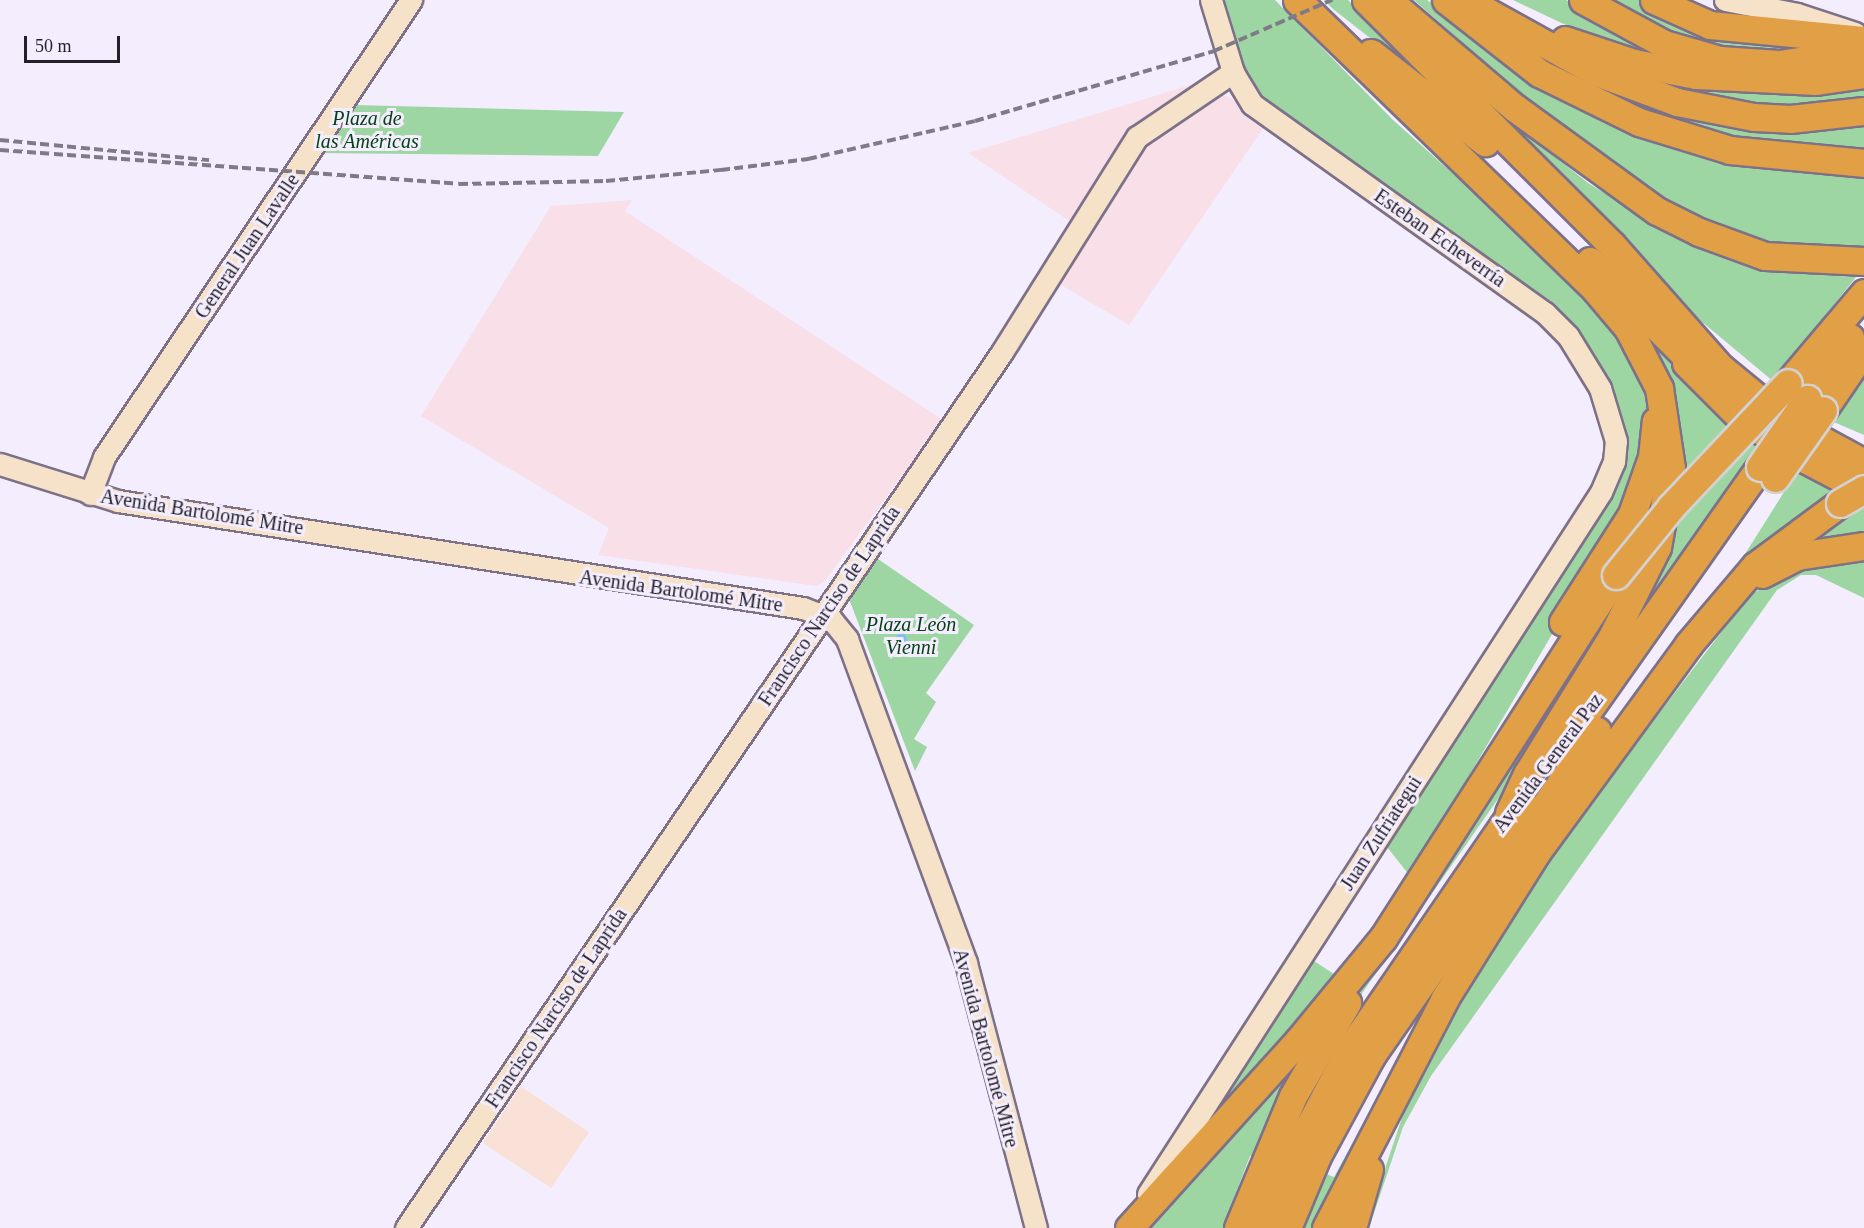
<!DOCTYPE html>
<meta charset="utf-8">
<style>
body{margin:0}
#map{position:relative;width:1864px;height:1228px;overflow:hidden;background:#f4edfd;font-family:Georgia,serif}
div>[style]{position:absolute}
.industrial>*{inset:0;background:#f8dfe8}
.education>*{inset:0;background:#f9e1d7}
.green>*{inset:0;background:#9dd6a3}
.water>*{inset:0;background:#7dc0f5}
.roads{filter:drop-shadow(2px 0 #7d7189) drop-shadow(-2px 0 #7d7189) drop-shadow(0 2px #7d7189) drop-shadow(0 -2px #7d7189)}
.secondary>*{height:21px;margin:-10.5px;padding:0 10.5px;transform-origin:10.5px;border-radius:10.5px;background:#f6e2c8}
.highway>*{height:27px;margin:-13.5px;padding:0 13.5px;transform-origin:13.5px;border-radius:13.5px;background:#e19f46}
.rail>*{height:4px;margin-top:-2px;transform-origin:0;background:repeating-linear-gradient(90deg,#807a87 0 9px,transparent 0 13.5px)}
.bridges{filter:drop-shadow(2px 0 #d3d2d4) drop-shadow(-2px 0 #d3d2d4) drop-shadow(0 2px #d3d2d4) drop-shadow(0 -2px #d3d2d4)}
.highway-bridge>*{height:27px;margin:-13.5px;padding:0 13.5px;transform-origin:13.5px;border-radius:13.5px;background:#e19f46}
span{translate:-50% -50%;white-space:nowrap;text-align:center;line-height:1.15;-webkit-text-stroke:6px #f4edfd;paint-order:stroke}
.park-label{font-size:20px;color:#044215;font-style:italic}
.street-label{font-size:20px;color:#241f29}
.scale{position:absolute;left:24px;top:36px;width:96px;height:27px;box-sizing:border-box;border:3px solid #241f29;border-top:0;padding-left:8px;font-size:18px;line-height:21px;white-space:nowrap;color:#241f29;-webkit-text-stroke:4px #f4edfd;paint-order:stroke}
</style>
<div id="map">
<div class="industrial">
<div style="clip-path:polygon(1194px 84px,1231px 98px,1264px 127px,1129px 325px,1056px 282px,1089px 234px,968px 153px)"></div>
<div style="clip-path:polygon(632px 200px,625px 211px,943px 420px,824px 582px,816px 586px,598px 555px,609px 528px,421px 416px,551px 206px)"></div>
</div>
<div class="education">
<div style="clip-path:polygon(520px 1086px,589px 1132px,551px 1188px,483px 1143px)"></div>
</div>
<div class="green">
<div style="clip-path:polygon(1223px 0,1275px 0,1392px 119px,1586px 293px,1615px 328px,1641px 378px,1649px 413px,1641px 483px,1410px 876px,1387px 847px,1610px 483px,1621px 434px,1616px 403px,1609px 377px,1555px 304px,1279px 114px,1261px 97px,1245px 68px)"></div>
<div style="clip-path:polygon(1324px 0,1348px 0,1449px 100px,1333px 9px)"></div>
<div style="clip-path:polygon(1414px 0,1427px 0,1547px 85px,1864px 175px,1864px 250px,1782px 246px,1718px 228px,1666px 203px,1538px 109px)"></div>
<div style="clip-path:polygon(1513px 0,1566px 0,1597px 18px,1611px 0,1646px 0,1854px 50px,1669px 58px,1606px 44px)"></div>
<div style="clip-path:polygon(1653px 80px,1864px 80px,1864px 96px,1773px 107px,1698px 95px)"></div>
<div style="clip-path:polygon(1635px 102px,1737px 129px,1820px 131px,1864px 124px,1864px 154px,1733px 139px,1633px 107px)"></div>
<div style="clip-path:polygon(354px 105px,624px 112px,598px 156px,318px 153px)"></div>
<div style="clip-path:polygon(1492px 107px,1588px 183px,1681px 240px,1778px 272px,1856px 277px,1824px 317px,1829px 321px,1774px 382px,1695px 316px)"></div>
<div style="clip-path:polygon(1638px 323px,1688px 383px,1763px 441px,1605px 664px,1682px 467px,1680px 433px,1667px 382px)"></div>
<div style="clip-path:polygon(1864px 367px,1864px 435px,1829px 420px)"></div>
<div style="clip-path:polygon(1801px 465px,1844px 490px,1735px 569px,1752px 543px)"></div>
<div style="clip-path:polygon(1864px 502px,1864px 538px,1808px 543px)"></div>
<div style="clip-path:polygon(1864px 557px,1864px 598px,1816px 575px,1801px 575px,1777px 590px,1431px 1076px,1403px 1127px,1369px 1228px,1365px 1228px,1408px 1100px,1477px 971px,1556px 848px,1749px 596px,1794px 568px)"></div>
<div style="clip-path:polygon(878px 559px,974px 625px,926px 693px,936px 702px,914px 739px,927px 747px,915px 771px,849px 599px)"></div>
<div style="clip-path:polygon(1634px 569px,1505px 789px,1337px 1029px,1384px 956px)"></div>
<div style="clip-path:polygon(1311px 959px,1337px 976px,1194px 1134px)"></div>
<div style="clip-path:polygon(1418px 1022px,1319px 1228px,1299px 1228px,1321px 1172px,1334px 1177px)"></div>
<div style="clip-path:polygon(1323px 1027px,1257px 1158px,1250px 1156px,1233px 1201px,1230px 1228px,1139px 1228px)"></div>
</div>
<div class="water">
<div style="clip-path:polygon(903px 630px,912px 652px,901px 655px,891px 641px)"></div>
</div>
<div class="roads">
<div class="secondary">
<div style="left:1725px;top:0;width:73px;rotate:11deg"></div>
<div style="left:1797px;top:14px;width:61px;rotate:18.1deg"></div>
<div style="left:0;top:464px;width:124px;rotate:17.4deg"></div>
<div style="left:118px;top:501px;width:693px;rotate:8.88deg"></div>
<div style="left:803px;top:608px;width:30px;rotate:21deg"></div>
<div style="left:831px;top:619px;width:26px;rotate:51deg"></div>
<div style="left:847px;top:639px;width:345px;rotate:69.8deg"></div>
<div style="left:966px;top:963px;width:274px;rotate:75.2deg"></div>
<div style="left:90px;top:494px;width:40px;rotate:-69deg"></div>
<div style="left:104px;top:457px;width:551px;rotate:-56.11deg"></div>
<div style="left:1148px;top:1194px;width:835px;rotate:-57.17deg"></div>
<div style="left:1601px;top:492px;width:33px;rotate:-67deg"></div>
<div style="left:1614px;top:462px;width:21px;rotate:-85deg"></div>
<div style="left:1616px;top:441px;width:55px;rotate:-106.8deg"></div>
<div style="left:1600px;top:388px;width:61px;rotate:-121.6deg"></div>
<div style="left:1568px;top:336px;width:33px;rotate:-135deg"></div>
<div style="left:1545px;top:313px;width:360px;rotate:-144.5deg"></div>
<div style="left:1252px;top:104px;width:37px;rotate:-121deg"></div>
<div style="left:1233px;top:72px;width:75px;rotate:-107deg"></div>
<div style="left:406px;top:1228px;width:1060px;rotate:-55.77deg"></div>
<div style="left:1002px;top:352px;width:254px;rotate:-57.9deg"></div>
<div style="left:1137px;top:137px;width:116px;rotate:-34.1deg"></div>
</div>
<div class="highway">
<div style="left:1297px;top:0;width:415px;rotate:44.1deg"></div>
<div style="left:1595px;top:289px;width:51px;rotate:49.8deg"></div>
<div style="left:1628px;top:328px;width:68px;rotate:62.7deg"></div>
<div style="left:1659px;top:388px;width:81px;rotate:81.5deg"></div>
<div style="left:1671px;top:468px;width:80px;rotate:100deg"></div>
<div style="left:1657px;top:547px;width:98px;rotate:116.6deg"></div>
<div style="left:1613px;top:635px;width:163px;rotate:121.7deg"></div>
<div style="left:1527px;top:774px;width:43px;rotate:114.8deg"></div>
<div style="left:1366px;top:0;width:347px;rotate:44.9deg"></div>
<div style="left:1612px;top:245px;width:164px;rotate:48.5deg"></div>
<div style="left:1721px;top:368px;width:80px;rotate:39.4deg"></div>
<div style="left:1783px;top:419px;width:92px;rotate:28.5deg"></div>
<div style="left:1388px;top:0;width:167px;rotate:40.4deg"></div>
<div style="left:1515px;top:108px;width:175px;rotate:36deg"></div>
<div style="left:1657px;top:211px;width:47px;rotate:26.6deg"></div>
<div style="left:1699px;top:232px;width:70px;rotate:20deg"></div>
<div style="left:1765px;top:256px;width:99px;rotate:2.9deg"></div>
<div style="left:1446px;top:0;width:118px;rotate:38.1deg"></div>
<div style="left:1539px;top:73px;width:111px;rotate:26.1deg"></div>
<div style="left:1639px;top:122px;width:95px;rotate:17.1deg"></div>
<div style="left:1730px;top:150px;width:135px;rotate:5.5deg"></div>
<div style="left:1466px;top:0;width:146px;rotate:29deg"></div>
<div style="left:1594px;top:71px;width:89px;rotate:20.5deg"></div>
<div style="left:1677px;top:102px;width:78px;rotate:11deg"></div>
<div style="left:1754px;top:117px;width:36px;rotate:3deg"></div>
<div style="left:1790px;top:119px;width:74px;rotate:-6.2deg"></div>
<div style="left:1583px;top:0;width:92px;rotate:28.5deg"></div>
<div style="left:1664px;top:44px;width:58px;rotate:15.9deg"></div>
<div style="left:1720px;top:60px;width:59px;rotate:3.9deg"></div>
<div style="left:1779px;top:64px;width:86px;rotate:-8.7deg"></div>
<div style="left:1654px;top:0;width:61px;rotate:24.1deg"></div>
<div style="left:1710px;top:25px;width:155px;rotate:5.6deg"></div>
<div style="left:1565px;top:40px;width:73px;rotate:18.4deg"></div>
<div style="left:1634px;top:63px;width:63px;rotate:11deg"></div>
<div style="left:1696px;top:75px;width:120px;rotate:2.9deg"></div>
<div style="left:1816px;top:81px;width:49px;rotate:-8.3deg"></div>
<div style="left:1371px;top:53px;width:145px;rotate:38deg"></div>
<div style="left:1590px;top:261px;width:159px;rotate:44.7deg"></div>
<div style="left:1686px;top:363px;width:76px;rotate:45deg"></div>
<div style="left:1740px;top:417px;width:77px;rotate:32.9deg"></div>
<div style="left:1805px;top:459px;width:67px;rotate:27.7deg"></div>
<div style="left:1788px;top:383px;width:118px;rotate:-49.8deg"></div>
<div style="left:1807px;top:399px;width:75px;rotate:-54.8deg"></div>
<div style="left:1823px;top:410px;width:73px;rotate:-55.7deg"></div>
<div style="left:1762px;top:574px;width:39px;rotate:-27deg"></div>
<div style="left:1797px;top:556px;width:68px;rotate:-8.5deg"></div>
<div style="left:1563px;top:622px;width:128px;rotate:-57.4deg"></div>
<div style="left:1632px;top:514px;width:60px;rotate:-70.7deg"></div>
<div style="left:1652px;top:457px;width:36px;rotate:-84deg"></div>
<div style="left:1563px;top:746px;width:342px;rotate:-54.8deg"></div>
<div style="left:1129px;top:1228px;width:252px;rotate:-47.9deg"></div>
<div style="left:1298px;top:1041px;width:134px;rotate:-50.5deg"></div>
<div style="left:1383px;top:938px;width:431px;rotate:-57.3deg"></div>
<div style="left:1238px;top:1228px;width:143px;rotate:-67.4deg"></div>
<div style="left:1293px;top:1096px;width:108px;rotate:-59.9deg"></div>
<div style="left:1263px;top:1228px;width:84px;rotate:-66.8deg"></div>
<div style="left:1296px;top:1151px;width:115px;rotate:-62.1deg"></div>
<div style="left:1350px;top:1049px;width:303px;rotate:-55.6deg"></div>
<div style="left:1287px;top:1228px;width:78px;rotate:-67.4deg"></div>
<div style="left:1317px;top:1156px;width:114px;rotate:-61.6deg"></div>
<div style="left:1371px;top:1056px;width:396px;rotate:-55.2deg"></div>
<div style="left:1326px;top:1228px;width:259px;rotate:-62.6deg"></div>
<div style="left:1445px;top:998px;width:171px;rotate:-57.9deg"></div>
<div style="left:1536px;top:853px;width:258px;rotate:-53.8deg"></div>
<div style="left:1688px;top:645px;width:104px;rotate:-49.7deg"></div>
<div style="left:1755px;top:566px;width:106px;rotate:-36.5deg"></div>
<div style="left:1352px;top:1228px;width:61px;rotate:-73.9deg"></div>
</div>
</div>
<div class="rail">
<div style="left:0;top:140px;width:210px;rotate:5.5deg"></div>
<div style="left:0;top:150px;width:460px;rotate:4.2deg"></div>
<div style="left:459px;top:184px;width:147px;rotate:-1.2deg"></div>
<div style="left:606px;top:181px;width:116px;rotate:-5.5deg"></div>
<div style="left:721px;top:170px;width:88px;rotate:-7.2deg"></div>
<div style="left:808px;top:159px;width:171px;rotate:-12.8deg"></div>
<div style="left:975px;top:121px;width:249px;rotate:-16.3deg"></div>
<div style="left:1214px;top:51px;width:129px;rotate:-23.4deg"></div>
</div>
<div class="bridges">
<div class="highway-bridge">
<div style="left:1760px;top:467px;width:83px;rotate:-55.3deg"></div>
<div style="left:1775px;top:478px;width:83px;rotate:-54.8deg"></div>
<div style="left:1840px;top:503px;width:28px;rotate:-30deg"></div>
<div style="left:1616px;top:575px;width:87px;rotate:-51deg"></div>
<div style="left:1671px;top:507px;width:170px;rotate:-46.7deg"></div>
</div>
</div>
<div class="park-label">
<span style="left:367px;top:130px">Plaza de<br>las Américas</span>
<span style="left:911px;top:636px">Plaza León<br>Vienni</span>
</div>
<div class="street-label">
<span style="left:1440px;top:238px;rotate:35deg">Esteban Echeverría</span>
<span style="left:247px;top:246px;rotate:-56deg">General Juan Lavalle</span>
<span style="left:202px;top:512px;rotate:9deg">Avenida Bartolomé Mitre</span>
<span style="left:681px;top:591px;rotate:8deg">Avenida Bartolomé Mitre</span>
<span style="left:829px;top:606px;rotate:-56deg">Francisco Narciso de Laprida</span>
<span style="left:1548px;top:763px;rotate:-53deg">Avenida General Paz</span>
<span style="left:1381px;top:833px;rotate:-57deg">Juan Zufriategui</span>
<span style="left:556px;top:1008px;rotate:-56deg">Francisco Narciso de Laprida</span>
<span style="left:986px;top:1048px;rotate:75deg">Avenida Bartolomé Mitre</span>
</div>
<div class="scale">50 m</div>
</div>
